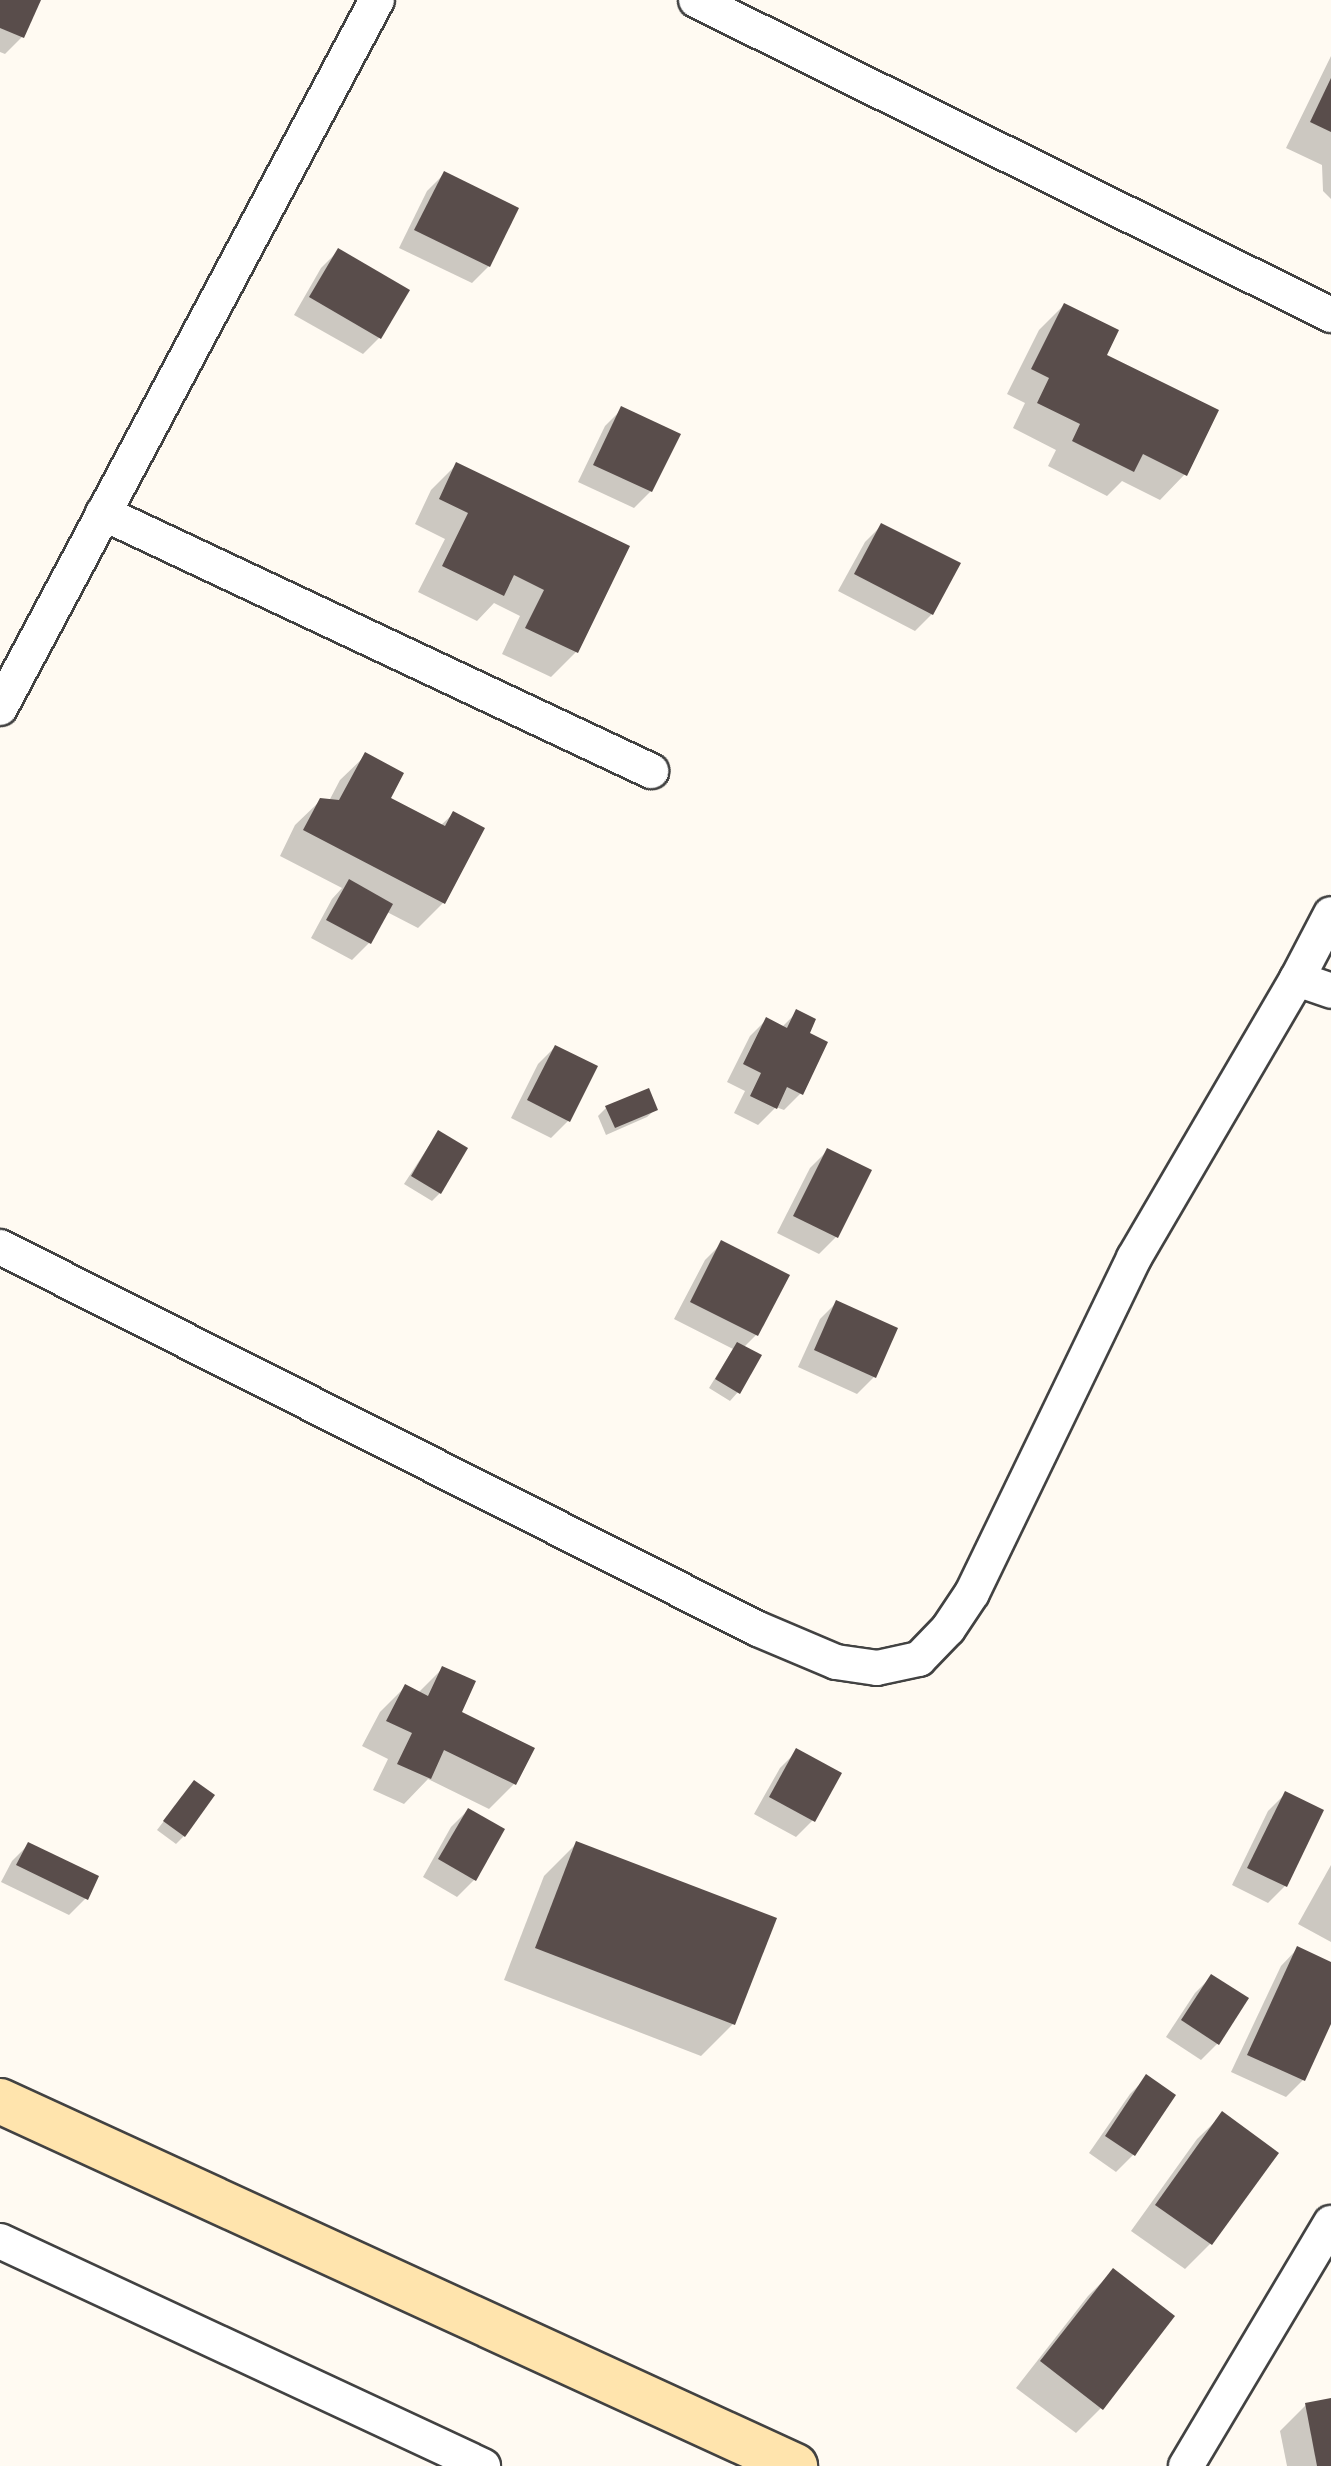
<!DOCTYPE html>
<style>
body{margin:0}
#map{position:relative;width:1331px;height:2466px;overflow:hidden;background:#fffaf2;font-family:"Source Serif 4",serif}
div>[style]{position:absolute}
.shadow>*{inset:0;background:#0003}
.building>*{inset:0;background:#594d4b}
.roads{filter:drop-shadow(2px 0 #424242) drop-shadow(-2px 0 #424242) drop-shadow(0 2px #424242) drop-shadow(0 -2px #424242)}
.minor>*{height:34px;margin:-17px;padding:0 17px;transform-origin:17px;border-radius:17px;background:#fff}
.secondary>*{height:44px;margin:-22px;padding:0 22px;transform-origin:22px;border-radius:22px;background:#ffe4ad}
span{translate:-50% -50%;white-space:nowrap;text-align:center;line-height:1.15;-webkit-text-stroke:8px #fff;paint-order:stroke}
</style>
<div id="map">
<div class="shadow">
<div style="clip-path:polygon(0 0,39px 0,22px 37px,5px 54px,0 52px)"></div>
<div style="clip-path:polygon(1331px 56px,1331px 199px,1323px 191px,1322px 165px,1286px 148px)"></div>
<div style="clip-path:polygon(444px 174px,489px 266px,472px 283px,399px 248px,427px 191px)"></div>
<div style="clip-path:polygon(338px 251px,380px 337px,363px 354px,294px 315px,321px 268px)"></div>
<div style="clip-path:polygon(1064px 305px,1104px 356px,1185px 474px,1160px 500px,1122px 481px,1107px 496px,1048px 466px,1056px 450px,1013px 428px,1025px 403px,1007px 394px,1039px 330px)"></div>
<div style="clip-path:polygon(622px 409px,651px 491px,634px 508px,578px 482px,605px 426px)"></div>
<div style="clip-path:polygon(457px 464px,628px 547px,576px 652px,551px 677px,502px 654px,520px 616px,494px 603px,477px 621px,418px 592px,445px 539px,415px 524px,431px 490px)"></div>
<div style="clip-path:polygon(882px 525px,932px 614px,915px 631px,838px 591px,865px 542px)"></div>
<div style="clip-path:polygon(366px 755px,388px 799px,440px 826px,453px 814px,443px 903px,418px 928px,387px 912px,369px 943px,352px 960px,311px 938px,332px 899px,342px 888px,280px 856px,295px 825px,321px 800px,329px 801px,340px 780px)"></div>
<div style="clip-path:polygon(797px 1012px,807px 1034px,801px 1093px,784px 1110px,776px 1107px,758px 1125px,734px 1113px,745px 1091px,727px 1082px,750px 1036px,767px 1019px,782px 1027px)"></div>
<div style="clip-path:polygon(555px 1047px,595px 1067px,568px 1121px,551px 1138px,511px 1118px,538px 1064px)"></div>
<div style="clip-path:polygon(606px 1108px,656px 1109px,647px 1117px,606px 1135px,598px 1116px)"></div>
<div style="clip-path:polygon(438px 1132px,440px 1193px,432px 1201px,404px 1184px)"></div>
<div style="clip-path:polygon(828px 1150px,836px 1237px,819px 1254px,777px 1233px,810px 1168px)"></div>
<div style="clip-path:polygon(722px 1243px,756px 1335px,744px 1347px,738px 1392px,730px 1401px,709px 1388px,733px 1349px,674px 1319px,705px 1260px)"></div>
<div style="clip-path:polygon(837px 1302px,874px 1377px,857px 1394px,798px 1367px,820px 1319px)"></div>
<div style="clip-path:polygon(442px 1669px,459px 1713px,514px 1784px,489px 1809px,428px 1779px,404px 1804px,373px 1790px,388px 1759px,362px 1746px,380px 1712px,405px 1687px,418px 1693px)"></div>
<div style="clip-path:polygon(797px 1751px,813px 1820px,796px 1837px,754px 1814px,780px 1768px)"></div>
<div style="clip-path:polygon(194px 1782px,184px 1836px,176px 1844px,157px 1830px)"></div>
<div style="clip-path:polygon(1285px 1794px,1285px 1886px,1268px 1903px,1232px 1885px,1268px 1811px)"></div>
<div style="clip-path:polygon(468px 1810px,474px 1880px,457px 1897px,423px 1877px,451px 1827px)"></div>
<div style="clip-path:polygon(577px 1843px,734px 2023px,701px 2056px,504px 1980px,544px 1876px)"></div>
<div style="clip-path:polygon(29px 1844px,86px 1898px,69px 1915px,1px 1882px,12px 1861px)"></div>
<div style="clip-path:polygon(1331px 1865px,1331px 1942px,1298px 1924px)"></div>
<div style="clip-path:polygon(1298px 1948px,1331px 1964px,1331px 2020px,1303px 2080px,1286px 2097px,1231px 2072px,1281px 1966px)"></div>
<div style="clip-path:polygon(1212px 1976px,1218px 2043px,1201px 2060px,1166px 2037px,1195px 1993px)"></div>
<div style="clip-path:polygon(1147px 2077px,1133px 2155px,1116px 2172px,1089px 2153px,1130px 2094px)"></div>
<div style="clip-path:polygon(1223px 2114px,1276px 2153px,1210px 2244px,1185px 2269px,1131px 2231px,1197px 2139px)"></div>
<div style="clip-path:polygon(1113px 2271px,1101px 2408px,1076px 2433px,1016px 2388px,1088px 2296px)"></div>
<div style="clip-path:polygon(1331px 2400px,1331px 2466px,1287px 2466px,1280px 2431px,1306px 2405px)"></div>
</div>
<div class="building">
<div style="clip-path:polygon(0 0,41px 0,24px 38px,0 28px)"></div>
<div style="clip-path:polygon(1331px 78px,1331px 132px,1310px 122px)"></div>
<div style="clip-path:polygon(444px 171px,519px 208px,490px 267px,414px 230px)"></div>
<div style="clip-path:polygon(338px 248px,410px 290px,381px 339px,309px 297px)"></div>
<div style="clip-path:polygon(1064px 303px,1119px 330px,1107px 355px,1219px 410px,1187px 476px,1143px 454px,1134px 472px,1072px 441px,1080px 424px,1037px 403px,1049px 378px,1031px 369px)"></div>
<div style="clip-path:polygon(621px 406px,681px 434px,652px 492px,593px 465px)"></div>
<div style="clip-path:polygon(456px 462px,630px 546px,578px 653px,525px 628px,544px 590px,514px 575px,504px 596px,442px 566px,468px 513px,439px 499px)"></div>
<div style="clip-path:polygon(881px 523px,961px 563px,933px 615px,854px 574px)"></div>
<div style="clip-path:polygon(365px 752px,404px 773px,391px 798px,445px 826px,453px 811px,485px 828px,445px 904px,303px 830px,320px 798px,339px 800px)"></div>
<div style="clip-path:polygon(349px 879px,393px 904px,371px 944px,326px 920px)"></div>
<div style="clip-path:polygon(796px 1009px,816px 1019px,810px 1033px,828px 1042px,803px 1095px,787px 1087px,777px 1109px,750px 1096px,761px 1073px,743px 1064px,766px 1017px,787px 1028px)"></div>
<div style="clip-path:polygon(555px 1045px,598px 1066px,570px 1122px,527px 1100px)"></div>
<div style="clip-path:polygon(649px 1088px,658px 1110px,615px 1128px,605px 1106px)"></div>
<div style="clip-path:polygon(438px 1130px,468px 1148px,441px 1194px,411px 1176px)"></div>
<div style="clip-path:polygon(827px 1148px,872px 1170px,838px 1238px,793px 1216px)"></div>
<div style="clip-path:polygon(721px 1240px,790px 1275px,758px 1336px,690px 1302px)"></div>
<div style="clip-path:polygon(836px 1300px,898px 1328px,876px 1378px,814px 1350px)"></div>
<div style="clip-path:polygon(737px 1342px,762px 1355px,740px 1394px,715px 1379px)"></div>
<div style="clip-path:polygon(442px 1666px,476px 1681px,462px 1712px,535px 1748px,516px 1785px,444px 1750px,431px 1779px,397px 1764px,412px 1733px,386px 1721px,405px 1684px,428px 1696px)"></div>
<div style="clip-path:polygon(796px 1748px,842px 1773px,815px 1822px,769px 1797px)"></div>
<div style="clip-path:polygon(194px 1780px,215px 1795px,185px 1837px,163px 1821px)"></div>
<div style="clip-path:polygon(1285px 1791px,1324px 1810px,1287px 1887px,1247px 1868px)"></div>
<div style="clip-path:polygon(468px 1808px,505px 1829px,476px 1881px,438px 1859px)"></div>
<div style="clip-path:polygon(576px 1841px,777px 1918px,735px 2025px,535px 1948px)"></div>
<div style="clip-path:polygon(28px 1842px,99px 1876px,88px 1900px,16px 1865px)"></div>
<div style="clip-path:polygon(1297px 1946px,1331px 1962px,1331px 2024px,1305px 2081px,1247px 2055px)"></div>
<div style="clip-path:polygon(1211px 1974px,1249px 1998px,1219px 2045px,1181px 2020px)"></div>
<div style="clip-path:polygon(1146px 2074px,1176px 2095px,1135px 2156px,1105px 2136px)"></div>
<div style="clip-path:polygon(1222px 2111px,1279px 2153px,1212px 2245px,1155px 2205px)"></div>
<div style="clip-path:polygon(1113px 2268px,1175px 2316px,1103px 2410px,1040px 2361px)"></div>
<div style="clip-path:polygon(1331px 2398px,1331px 2466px,1317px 2466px,1305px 2403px)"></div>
</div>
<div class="roads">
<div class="minor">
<div style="left:696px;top:0;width:709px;rotate:26.38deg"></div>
<div style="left:103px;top:513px;width:606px;rotate:25.21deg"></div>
<div style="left:0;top:708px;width:802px;rotate:-61.97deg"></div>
<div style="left:1297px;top:979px;width:36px;rotate:19deg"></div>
<div style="left:0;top:1247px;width:849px;rotate:26.75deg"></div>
<div style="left:758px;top:1629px;width:85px;rotate:22.9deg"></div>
<div style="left:836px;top:1662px;width:41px;rotate:8.3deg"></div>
<div style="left:877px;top:1668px;width:43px;rotate:-12.1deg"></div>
<div style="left:919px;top:1659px;width:42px;rotate:-46deg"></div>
<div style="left:948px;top:1629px;width:43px;rotate:-56.3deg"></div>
<div style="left:972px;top:1593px;width:372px;rotate:-64.2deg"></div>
<div style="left:1134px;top:1258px;width:323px;rotate:-59.7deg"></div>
<div style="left:1297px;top:979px;width:73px;rotate:-62.4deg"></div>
<div style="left:0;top:2241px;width:533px;rotate:24.98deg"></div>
<div style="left:1186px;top:2466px;width:283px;rotate:-59.2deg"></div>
</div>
<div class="secondary">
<div style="left:0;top:2101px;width:875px;rotate:24.66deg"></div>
</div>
</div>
</div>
